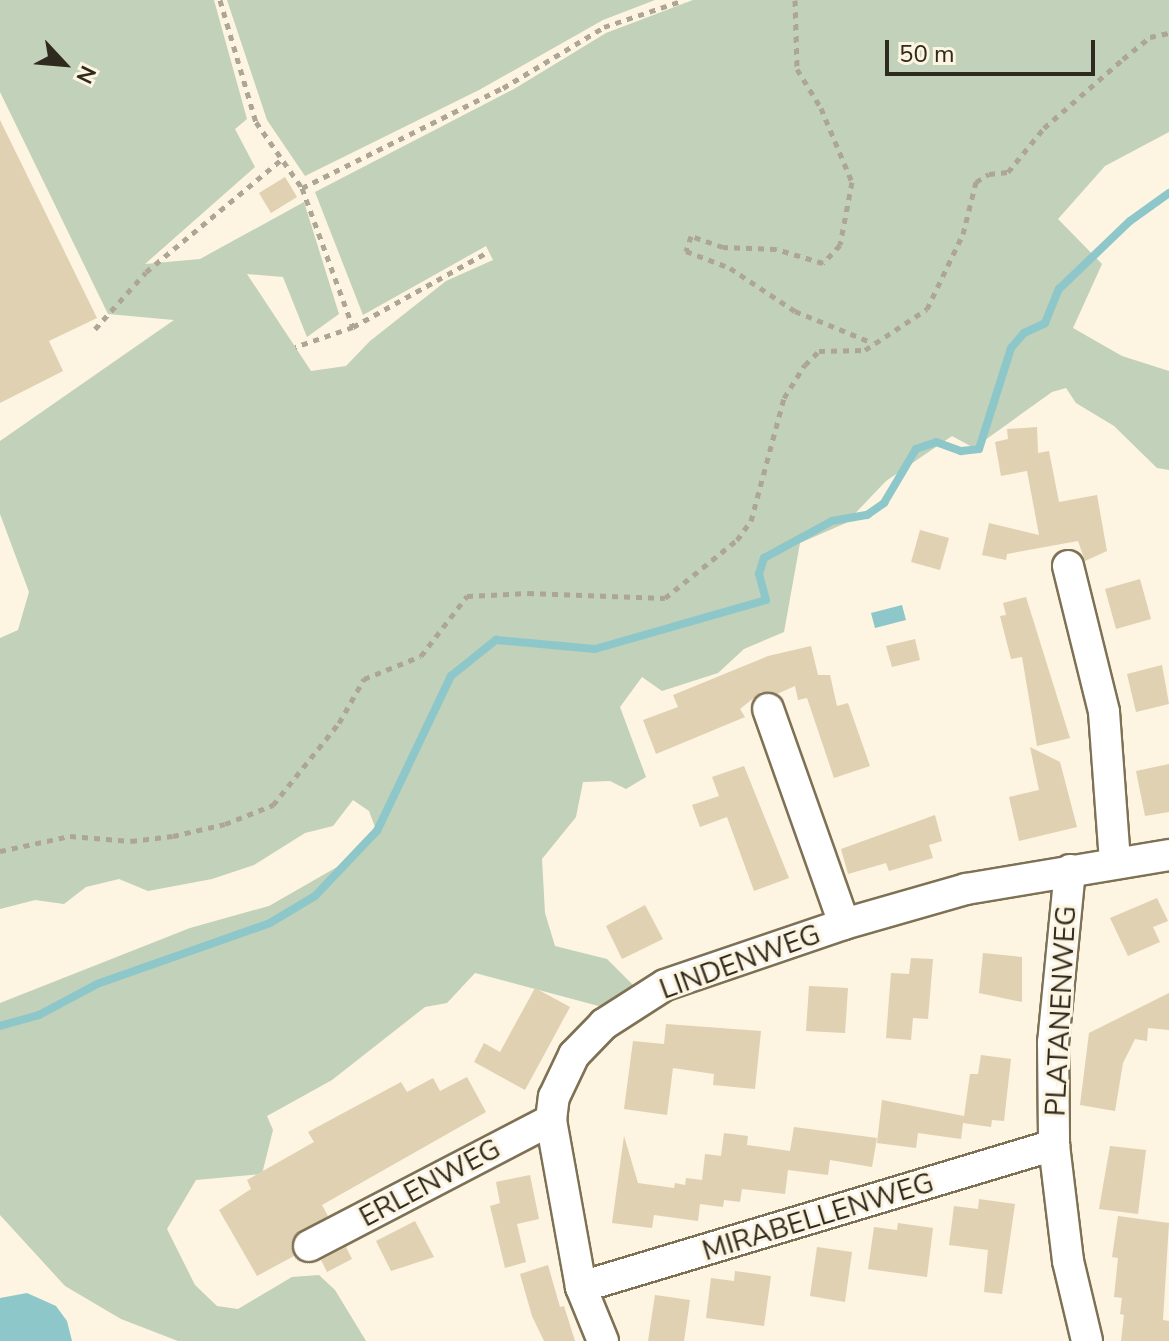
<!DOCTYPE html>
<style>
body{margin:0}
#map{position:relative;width:1169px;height:1341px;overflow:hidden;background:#fdf4e1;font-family:"Nunito Sans",sans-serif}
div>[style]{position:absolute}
.green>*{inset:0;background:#c1d1ba}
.water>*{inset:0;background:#8ec7c9}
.stream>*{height:8px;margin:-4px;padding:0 4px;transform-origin:4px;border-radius:4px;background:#8ec7c9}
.building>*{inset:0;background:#dfd1b2}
.path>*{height:5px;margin-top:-2.5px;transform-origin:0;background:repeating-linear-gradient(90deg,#ada595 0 6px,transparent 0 12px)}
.roads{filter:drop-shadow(2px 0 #7e7154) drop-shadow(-2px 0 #7e7154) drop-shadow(0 2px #7e7154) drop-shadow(0 -2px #7e7154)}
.minor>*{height:30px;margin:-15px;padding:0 15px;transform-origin:15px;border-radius:15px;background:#fff}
span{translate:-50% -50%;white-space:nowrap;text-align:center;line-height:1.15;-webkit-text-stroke:6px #fdf4e1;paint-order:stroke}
.street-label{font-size:28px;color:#2f2a1e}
.north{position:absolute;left:24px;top:24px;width:80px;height:80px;-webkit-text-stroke:6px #fdf4e1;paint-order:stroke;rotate:116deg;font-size:22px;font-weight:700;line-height:32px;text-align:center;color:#2f2a1e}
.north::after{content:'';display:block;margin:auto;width:28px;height:36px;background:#2f2a1e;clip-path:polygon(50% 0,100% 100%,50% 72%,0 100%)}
.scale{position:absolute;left:885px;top:40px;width:210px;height:36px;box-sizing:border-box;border:4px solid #2f2a1e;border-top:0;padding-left:10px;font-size:24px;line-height:28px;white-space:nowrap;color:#2f2a1e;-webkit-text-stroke:6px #fdf4e1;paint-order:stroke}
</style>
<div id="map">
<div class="green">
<div style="clip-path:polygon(0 0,214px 0,247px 119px,235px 129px,255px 167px,145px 264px,200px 259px,304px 202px,339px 314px,307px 337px,283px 277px,247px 274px,311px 371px,346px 366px,370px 341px,446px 281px,493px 260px,486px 246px,363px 315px,315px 192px,514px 89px,606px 33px,693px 0,1169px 0,1169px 132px,1105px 166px,1058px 219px,1102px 264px,1073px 328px,1122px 356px,1169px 371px,1169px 470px,1157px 468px,1114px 426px,1076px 403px,1066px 388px,1052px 392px,974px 448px,952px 436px,886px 481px,846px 523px,800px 543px,784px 632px,744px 649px,718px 673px,662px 691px,642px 677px,620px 707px,646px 777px,626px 789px,610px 781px,583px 782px,576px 817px,542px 859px,545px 913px,555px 946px,607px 959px,636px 988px,606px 1008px,475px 973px,447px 1003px,425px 1007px,332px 1080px,267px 1116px,273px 1130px,262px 1174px,196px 1180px,167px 1229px,195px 1285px,217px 1306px,238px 1309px,292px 1277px,319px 1275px,335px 1290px,366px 1341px,178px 1341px,121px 1319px,65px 1286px,0 1215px,0 1003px,190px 928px,269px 906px,337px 867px,375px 827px,369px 811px,353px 800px,333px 826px,305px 833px,254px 865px,212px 879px,148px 891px,119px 879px,86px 887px,64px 904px,35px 900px,0 909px,0 638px,18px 630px,29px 592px,0 514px,0 441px,174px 320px,108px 314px,0 92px)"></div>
<div style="clip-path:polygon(227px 0,655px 0,603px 20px,479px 90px,305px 176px,267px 120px)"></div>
</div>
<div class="water">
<div style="clip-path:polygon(902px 605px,906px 620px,875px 628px,871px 613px)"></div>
<div style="clip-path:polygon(27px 1293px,56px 1306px,67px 1321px,72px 1341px,0 1341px,0 1298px)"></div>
</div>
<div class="stream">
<div style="left:0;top:1026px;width:41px;rotate:-15.8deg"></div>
<div style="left:39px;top:1015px;width:66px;rotate:-28.1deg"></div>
<div style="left:97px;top:984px;width:183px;rotate:-19.4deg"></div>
<div style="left:270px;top:923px;width:52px;rotate:-31deg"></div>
<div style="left:315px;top:896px;width:90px;rotate:-46.4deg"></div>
<div style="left:377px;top:831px;width:172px;rotate:-64.5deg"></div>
<div style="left:451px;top:676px;width:58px;rotate:-38.7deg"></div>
<div style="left:496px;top:640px;width:99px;rotate:5.2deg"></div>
<div style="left:595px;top:649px;width:178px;rotate:-16deg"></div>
<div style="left:766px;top:600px;width:27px;rotate:-105deg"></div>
<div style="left:759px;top:574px;width:17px;rotate:-73deg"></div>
<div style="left:764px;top:558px;width:77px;rotate:-28.6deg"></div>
<div style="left:832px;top:521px;width:36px;rotate:-10deg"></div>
<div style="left:867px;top:515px;width:21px;rotate:-35deg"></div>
<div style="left:884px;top:503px;width:63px;rotate:-59.3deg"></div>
<div style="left:916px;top:449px;width:21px;rotate:-19deg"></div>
<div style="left:936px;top:442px;width:27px;rotate:20deg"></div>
<div style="left:961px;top:451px;width:18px;rotate:-6deg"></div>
<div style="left:979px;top:449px;width:106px;rotate:-72.4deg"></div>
<div style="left:1011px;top:348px;width:20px;rotate:-49deg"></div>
<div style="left:1024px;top:333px;width:23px;rotate:-25deg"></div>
<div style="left:1045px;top:323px;width:37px;rotate:-68deg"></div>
<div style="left:1059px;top:289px;width:98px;rotate:-43.8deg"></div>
<div style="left:1130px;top:221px;width:48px;rotate:-35.7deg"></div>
</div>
<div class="building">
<div style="clip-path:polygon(0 120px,97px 318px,49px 341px,63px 371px,0 403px)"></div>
<div style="clip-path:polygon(285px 177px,297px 197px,271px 213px,259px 193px)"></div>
<div style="clip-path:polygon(1037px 427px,1038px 453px,1049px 451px,1059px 502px,1097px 495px,1107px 551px,1085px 561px,1078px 541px,1007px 554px,1006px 560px,982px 555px,989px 523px,1039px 535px,1027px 471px,1001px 476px,995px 442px,1008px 439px,1007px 429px)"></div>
<div style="clip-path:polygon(920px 530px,949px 538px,940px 570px,911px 562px)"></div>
<div style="clip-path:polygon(1140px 579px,1151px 619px,1116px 629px,1105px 589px)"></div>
<div style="clip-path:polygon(1026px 597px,1070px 738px,1037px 746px,1022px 657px,1011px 659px,1000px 616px,1006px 615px,1003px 603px)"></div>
<div style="clip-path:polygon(915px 639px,920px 660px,892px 667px,886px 646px)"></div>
<div style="clip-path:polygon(811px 646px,818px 675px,830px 675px,837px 706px,848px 703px,870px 766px,834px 778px,807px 698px,798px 700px,795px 686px,777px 694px,761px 692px,740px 709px,745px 717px,656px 754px,643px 720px,678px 707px,673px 695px,768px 656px)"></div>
<div style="clip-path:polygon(1162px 665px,1169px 704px,1136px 712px,1127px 674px)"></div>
<div style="clip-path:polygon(1030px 747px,1060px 762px,1077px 827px,1019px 841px,1009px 797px,1039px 790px)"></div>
<div style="clip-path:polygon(1169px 764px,1169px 812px,1145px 816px,1136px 771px)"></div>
<div style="clip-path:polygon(744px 766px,789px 878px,754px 891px,727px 817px,700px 827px,692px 805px,719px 796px,712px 777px)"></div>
<div style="clip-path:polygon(935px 815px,942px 841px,929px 845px,933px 858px,889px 871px,886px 863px,848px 874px,841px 849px)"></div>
<div style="clip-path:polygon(1157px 898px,1168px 921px,1153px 927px,1160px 942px,1128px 956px,1110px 918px)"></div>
<div style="clip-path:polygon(645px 905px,663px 939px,622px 959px,606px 926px)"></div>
<div style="clip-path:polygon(983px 953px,1022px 957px,1022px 1002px,979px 993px)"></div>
<div style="clip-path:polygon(911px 958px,933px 959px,928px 1019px,913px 1018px,911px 1040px,886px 1038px,891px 973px,909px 974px)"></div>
<div style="clip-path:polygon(809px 986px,848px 988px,845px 1033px,806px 1031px)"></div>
<div style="clip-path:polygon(535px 988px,570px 1007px,525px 1090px,474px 1062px,484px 1043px,500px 1052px)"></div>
<div style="clip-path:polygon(1169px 993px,1169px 1030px,1148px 1028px,1147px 1041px,1135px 1039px,1123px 1063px,1115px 1111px,1080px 1105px,1089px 1033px)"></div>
<div style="clip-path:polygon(666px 1024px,761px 1031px,755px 1089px,713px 1085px,714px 1074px,673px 1068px,667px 1115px,624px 1109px,633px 1041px,664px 1044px)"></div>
<div style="clip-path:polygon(981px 1055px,1011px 1059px,1004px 1121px,992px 1120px,991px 1127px,963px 1123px,961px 1139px,918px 1133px,916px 1148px,877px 1143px,882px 1100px,964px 1116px,970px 1074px,978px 1074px)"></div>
<div style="clip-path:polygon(467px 1077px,486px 1112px,322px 1205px,328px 1216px,294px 1236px,294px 1256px,257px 1276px,219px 1210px,251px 1189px,247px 1180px,314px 1142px,308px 1132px,401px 1082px,407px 1092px,433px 1078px,440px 1091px)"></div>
<div style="clip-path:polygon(794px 1127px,877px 1138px,872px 1167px,830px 1160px,828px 1175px,788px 1170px,785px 1194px,742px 1189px,740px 1202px,724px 1200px,723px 1207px,700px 1204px,698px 1221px,654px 1215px,652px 1228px,612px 1223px,624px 1136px,638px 1183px,674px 1188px,675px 1183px,685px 1185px,686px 1178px,702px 1180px,705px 1154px,721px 1156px,724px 1133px,748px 1136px,747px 1145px,790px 1151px)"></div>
<div style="clip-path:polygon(1110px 1146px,1146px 1150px,1138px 1214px,1099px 1209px)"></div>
<div style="clip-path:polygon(530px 1175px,539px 1219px,517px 1224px,526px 1262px,505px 1268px,490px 1206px,500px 1203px,496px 1182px)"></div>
<div style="clip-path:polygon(979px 1199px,1015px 1204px,1002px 1294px,984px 1292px,988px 1250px,949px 1245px,954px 1206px,978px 1209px)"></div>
<div style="clip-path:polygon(1118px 1216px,1169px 1223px,1163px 1320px,1169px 1321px,1169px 1341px,1121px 1341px,1124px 1315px,1120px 1314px,1122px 1298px,1114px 1297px,1118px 1258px,1112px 1257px)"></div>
<div style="clip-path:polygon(415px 1221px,434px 1257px,391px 1271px,376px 1241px)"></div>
<div style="clip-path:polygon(898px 1223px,933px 1228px,927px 1277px,868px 1269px,874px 1227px,897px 1230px)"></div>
<div style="clip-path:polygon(346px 1247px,352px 1259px,327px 1272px,321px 1260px)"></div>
<div style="clip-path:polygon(817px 1247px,852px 1252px,845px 1302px,810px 1296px)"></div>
<div style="clip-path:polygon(548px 1265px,560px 1307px,564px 1306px,575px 1341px,544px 1341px,532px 1316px,520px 1274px)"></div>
<div style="clip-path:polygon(735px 1271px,771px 1276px,764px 1326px,706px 1318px,711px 1278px,734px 1281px)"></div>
<div style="clip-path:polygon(655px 1295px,690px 1300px,684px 1341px,648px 1341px)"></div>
</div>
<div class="path">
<div style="left:220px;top:0;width:127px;rotate:73.6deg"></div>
<div style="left:256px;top:122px;width:80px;rotate:55.1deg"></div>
<div style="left:302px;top:188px;width:148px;rotate:69.9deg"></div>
<div style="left:353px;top:327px;width:61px;rotate:161deg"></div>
<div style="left:795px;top:0;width:69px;rotate:88.3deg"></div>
<div style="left:797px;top:69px;width:46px;rotate:58.4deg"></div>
<div style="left:821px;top:108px;width:80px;rotate:67.3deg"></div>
<div style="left:852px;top:182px;width:64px;rotate:100.8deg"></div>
<div style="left:840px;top:245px;width:25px;rotate:133deg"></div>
<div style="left:823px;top:263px;width:49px;rotate:-163.4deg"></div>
<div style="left:776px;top:249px;width:53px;rotate:-177.8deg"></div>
<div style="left:723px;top:247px;width:34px;rotate:-161deg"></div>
<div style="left:691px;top:236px;width:16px;rotate:108deg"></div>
<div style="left:686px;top:251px;width:47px;rotate:21.1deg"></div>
<div style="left:730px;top:268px;width:78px;rotate:33.5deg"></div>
<div style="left:795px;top:311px;width:84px;rotate:22.3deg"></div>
<div style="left:302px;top:188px;width:225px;rotate:-26.5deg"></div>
<div style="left:503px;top:88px;width:118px;rotate:-31.1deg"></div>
<div style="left:604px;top:27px;width:84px;rotate:-18.6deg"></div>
<div style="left:353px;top:327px;width:152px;rotate:-29.1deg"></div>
<div style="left:95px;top:329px;width:76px;rotate:-48.2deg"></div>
<div style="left:146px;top:272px;width:177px;rotate:-39.7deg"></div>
<div style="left:0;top:851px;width:72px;rotate:-12.1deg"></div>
<div style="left:70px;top:836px;width:61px;rotate:4.7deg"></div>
<div style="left:131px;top:841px;width:42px;rotate:-6.8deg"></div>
<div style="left:173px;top:836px;width:53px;rotate:-13deg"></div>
<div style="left:225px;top:824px;width:52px;rotate:-21.6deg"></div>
<div style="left:273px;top:805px;width:105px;rotate:-51.2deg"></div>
<div style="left:339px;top:723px;width:51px;rotate:-60.4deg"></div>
<div style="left:364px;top:679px;width:61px;rotate:-22deg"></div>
<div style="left:421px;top:656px;width:76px;rotate:-52.5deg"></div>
<div style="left:467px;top:596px;width:61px;rotate:-2.8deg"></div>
<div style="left:528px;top:593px;width:137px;rotate:2.1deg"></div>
<div style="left:665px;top:598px;width:92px;rotate:-38.9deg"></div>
<div style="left:737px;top:540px;width:24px;rotate:-54deg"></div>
<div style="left:751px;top:521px;width:127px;rotate:-75deg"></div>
<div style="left:784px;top:398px;width:39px;rotate:-58deg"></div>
<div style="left:805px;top:365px;width:20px;rotate:-45deg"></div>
<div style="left:819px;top:351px;width:46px;rotate:-1.2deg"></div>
<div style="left:865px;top:350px;width:74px;rotate:-33.5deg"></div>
<div style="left:927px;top:309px;width:83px;rotate:-64.4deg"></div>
<div style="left:963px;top:234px;width:54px;rotate:-76deg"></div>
<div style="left:976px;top:182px;width:15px;rotate:-32deg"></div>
<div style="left:989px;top:174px;width:19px;rotate:-6deg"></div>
<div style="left:1008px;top:172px;width:57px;rotate:-50.7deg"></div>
<div style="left:1044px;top:128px;width:105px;rotate:-41.1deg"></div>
<div style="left:1123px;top:59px;width:35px;rotate:-39deg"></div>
<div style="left:1150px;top:37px;width:19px;rotate:-12deg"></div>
</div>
<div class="roads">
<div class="minor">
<div style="left:1068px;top:566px;width:150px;rotate:76.1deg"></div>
<div style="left:1104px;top:712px;width:150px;rotate:85.8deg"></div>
<div style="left:768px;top:709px;width:228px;rotate:70.5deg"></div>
<div style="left:1070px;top:870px;width:173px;rotate:95.6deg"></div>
<div style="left:1053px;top:1042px;width:103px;rotate:89.4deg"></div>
<div style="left:1054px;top:1145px;width:117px;rotate:83.1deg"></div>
<div style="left:1068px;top:1261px;width:82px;rotate:76.6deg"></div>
<div style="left:309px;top:1246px;width:273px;rotate:-27.5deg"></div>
<div style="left:581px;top:1287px;width:494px;rotate:-16.7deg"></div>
<div style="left:603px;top:1341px;width:58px;rotate:-112.2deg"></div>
<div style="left:581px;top:1287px;width:170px;rotate:-100.2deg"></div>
<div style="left:551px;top:1120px;width:23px;rotate:-83deg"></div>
<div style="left:554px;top:1097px;width:47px;rotate:-64.5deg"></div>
<div style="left:574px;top:1055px;width:43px;rotate:-45.9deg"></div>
<div style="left:604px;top:1024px;width:72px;rotate:-32.6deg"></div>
<div style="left:665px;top:985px;width:189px;rotate:-18.8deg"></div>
<div style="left:844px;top:924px;width:127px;rotate:-16deg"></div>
<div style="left:966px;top:889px;width:206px;rotate:-9.5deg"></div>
</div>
</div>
<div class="street-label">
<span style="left:740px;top:962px;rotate:-20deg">LINDENWEG</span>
<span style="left:1061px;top:1011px;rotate:-87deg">PLATANENWEG</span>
<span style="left:430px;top:1183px;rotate:-28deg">ERLENWEG</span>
<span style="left:818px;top:1217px;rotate:-17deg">MIRABELLENWEG</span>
</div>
<div class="north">N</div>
<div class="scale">50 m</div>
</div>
